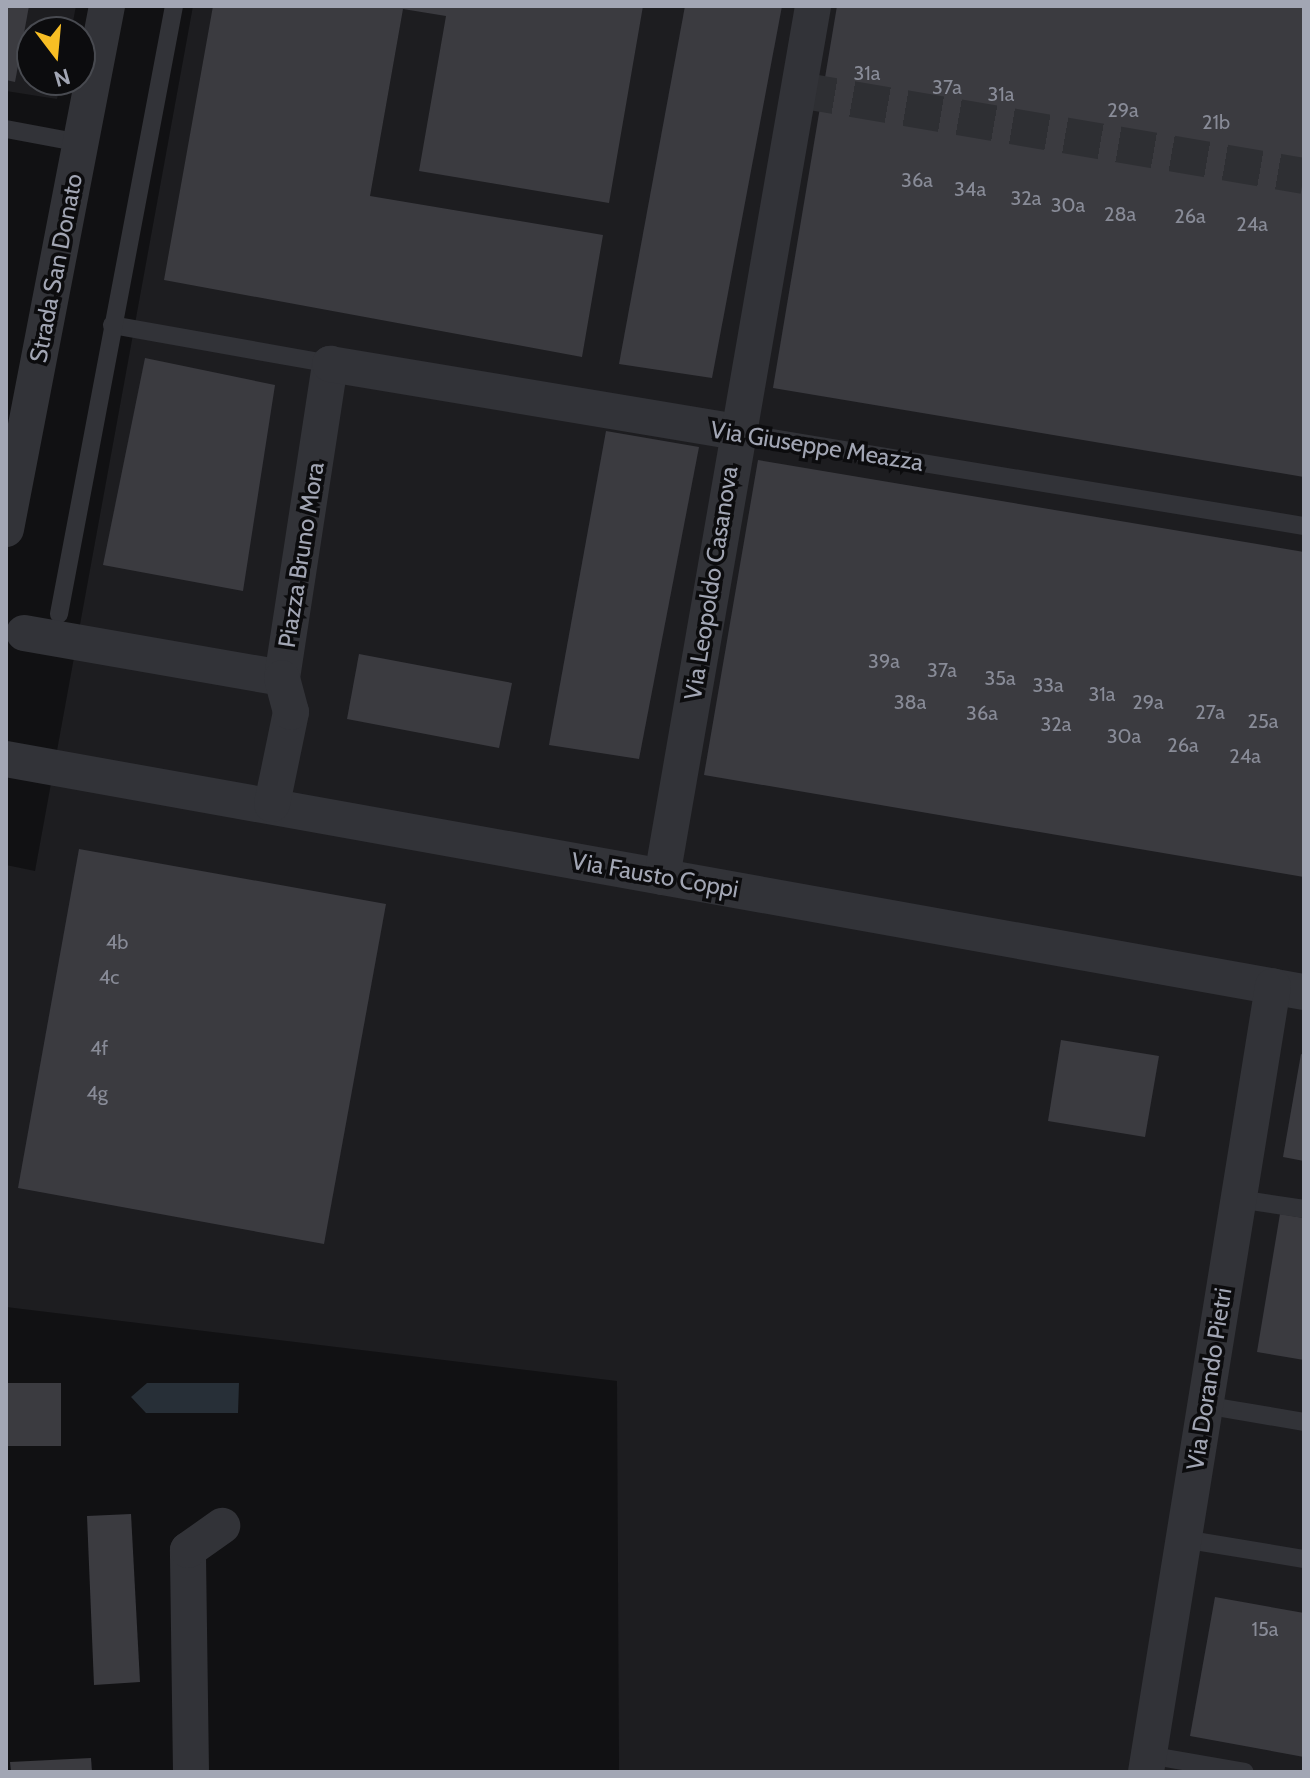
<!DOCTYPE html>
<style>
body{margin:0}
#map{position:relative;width:1310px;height:1778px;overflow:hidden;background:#111113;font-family:Cabin,sans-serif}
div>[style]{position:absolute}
.built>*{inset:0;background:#1d1d20}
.water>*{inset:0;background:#272f37}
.building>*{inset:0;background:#3b3b40}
.street-tunnel>*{height:36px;margin-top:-18px;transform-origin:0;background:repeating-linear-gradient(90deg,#2e2f33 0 36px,transparent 0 54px)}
.lane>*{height:18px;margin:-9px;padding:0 9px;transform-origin:9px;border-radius:9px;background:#323338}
.street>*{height:36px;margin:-18px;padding:0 18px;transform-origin:18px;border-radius:18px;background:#323338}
span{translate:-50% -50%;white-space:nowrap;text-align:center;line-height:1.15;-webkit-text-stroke:7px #0c0c0e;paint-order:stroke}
.number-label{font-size:20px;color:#888b97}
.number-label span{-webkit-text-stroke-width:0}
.street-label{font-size:24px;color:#a2a6b4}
.frame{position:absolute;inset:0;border:8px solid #a2a6b4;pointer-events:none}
.north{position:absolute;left:16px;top:16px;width:80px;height:80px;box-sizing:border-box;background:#0c0c0e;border:2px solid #484a50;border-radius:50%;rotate:164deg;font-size:22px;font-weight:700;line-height:32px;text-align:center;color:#a2a6b4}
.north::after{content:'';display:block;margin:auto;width:28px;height:36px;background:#f8be24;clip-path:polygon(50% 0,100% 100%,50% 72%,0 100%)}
</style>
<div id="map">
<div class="built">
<div style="clip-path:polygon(6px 6px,76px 6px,71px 32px,32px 32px,32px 80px,61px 80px,57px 99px,6px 91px)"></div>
<div style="clip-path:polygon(193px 6px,1304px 6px,1304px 1772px,619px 1772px,617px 1381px,6px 1307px,6px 865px,35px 871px)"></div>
</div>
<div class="water">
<div style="clip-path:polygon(147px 1383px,239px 1383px,238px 1413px,146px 1413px,131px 1397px)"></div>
</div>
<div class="building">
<div style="clip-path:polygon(6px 6px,29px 6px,15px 82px,6px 80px)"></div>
<div style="clip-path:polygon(213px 6px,643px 6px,609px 203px,419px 171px,446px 16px,403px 9px,370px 196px,603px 235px,582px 357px,164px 280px)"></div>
<div style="clip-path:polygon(685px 6px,782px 6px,712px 378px,619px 364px)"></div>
<div style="clip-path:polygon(837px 6px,1304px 6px,1304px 477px,773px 388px)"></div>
<div style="clip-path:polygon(145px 358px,275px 385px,243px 591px,103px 565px)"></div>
<div style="clip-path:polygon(606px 431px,699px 447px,639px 759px,549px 745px)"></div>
<div style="clip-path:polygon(758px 460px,1304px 552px,1304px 877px,704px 775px)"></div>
<div style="clip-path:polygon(359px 654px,512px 683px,499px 748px,347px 719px)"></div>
<div style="clip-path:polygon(79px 849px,386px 904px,324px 1244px,18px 1188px)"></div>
<div style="clip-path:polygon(1061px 1040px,1159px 1056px,1145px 1137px,1048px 1121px)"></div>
<div style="clip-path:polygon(1301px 1054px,1304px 1055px,1304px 1161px,1283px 1157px)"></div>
<div style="clip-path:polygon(1280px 1214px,1304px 1218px,1304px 1360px,1257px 1352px)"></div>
<div style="clip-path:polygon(6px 1383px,61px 1383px,61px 1446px,6px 1446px)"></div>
<div style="clip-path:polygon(131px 1514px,140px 1682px,94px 1685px,87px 1516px)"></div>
<div style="clip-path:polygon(1215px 1597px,1304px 1613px,1304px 1757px,1190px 1736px)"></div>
<div style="clip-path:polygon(91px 1758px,92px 1772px,11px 1772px,10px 1762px)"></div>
</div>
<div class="street-tunnel">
<div style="left:799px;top:90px;width:512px;rotate:9.66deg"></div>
</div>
<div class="lane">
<div style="left:6px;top:129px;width:76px;rotate:10.6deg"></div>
<div style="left:112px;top:325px;width:221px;rotate:10.1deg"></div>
<div style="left:735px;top:432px;width:577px;rotate:9.38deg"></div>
<div style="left:59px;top:614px;width:619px;rotate:-79.29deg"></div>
<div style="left:1238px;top:1199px;width:67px;rotate:8.6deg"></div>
<div style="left:1204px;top:1405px;width:101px;rotate:9.6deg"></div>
<div style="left:1183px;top:1539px;width:123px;rotate:9.4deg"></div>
<div style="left:1148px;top:1755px;width:98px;rotate:9.9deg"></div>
</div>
<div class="street">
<div style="left:6px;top:529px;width:533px;rotate:-79.07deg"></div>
<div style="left:24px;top:633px;width:262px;rotate:9.9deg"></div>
<div style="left:282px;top:678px;width:318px;rotate:-81.3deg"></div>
<div style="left:330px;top:364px;width:411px;rotate:9.5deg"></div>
<div style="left:6px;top:759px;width:1319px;rotate:10.18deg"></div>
<div style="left:272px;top:804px;width:94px;rotate:-78.3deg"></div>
<div style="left:291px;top:712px;width:35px;rotate:-105deg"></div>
<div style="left:662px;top:877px;width:884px;rotate:-80.16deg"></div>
<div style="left:191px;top:1772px;width:222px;rotate:-90.8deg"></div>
<div style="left:188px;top:1550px;width:42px;rotate:-35.2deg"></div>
<div style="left:1146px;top:1772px;width:796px;rotate:-80.82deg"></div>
</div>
<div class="number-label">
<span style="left:867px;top:73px">31a</span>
<span style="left:947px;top:87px">37a</span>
<span style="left:1001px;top:94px">31a</span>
<span style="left:1123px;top:110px">29a</span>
<span style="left:1216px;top:122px">21b</span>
<span style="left:917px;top:180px">36a</span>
<span style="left:970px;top:189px">34a</span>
<span style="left:1026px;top:198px">32a</span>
<span style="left:1068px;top:205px">30a</span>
<span style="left:1120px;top:214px">28a</span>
<span style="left:1190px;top:216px">26a</span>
<span style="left:1252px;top:224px">24a</span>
<span style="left:884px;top:661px">39a</span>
<span style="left:942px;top:670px">37a</span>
<span style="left:1000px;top:678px">35a</span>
<span style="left:1048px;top:685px">33a</span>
<span style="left:1102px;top:694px">31a</span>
<span style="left:910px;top:702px">38a</span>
<span style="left:1148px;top:702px">29a</span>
<span style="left:1210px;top:712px">27a</span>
<span style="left:982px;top:713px">36a</span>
<span style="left:1263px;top:721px">25a</span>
<span style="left:1056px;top:724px">32a</span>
<span style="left:1124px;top:736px">30a</span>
<span style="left:1183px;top:745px">26a</span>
<span style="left:1245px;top:756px">24a</span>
<span style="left:117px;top:942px">4b</span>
<span style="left:109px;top:977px">4c</span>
<span style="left:99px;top:1048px">4f</span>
<span style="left:97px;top:1093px">4g</span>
<span style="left:1265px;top:1629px">15a</span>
</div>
<div class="street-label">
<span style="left:56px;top:268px;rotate:-79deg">Strada San Donato</span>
<span style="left:817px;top:446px;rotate:9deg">Via Giuseppe Meazza</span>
<span style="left:301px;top:555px;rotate:-81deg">Piazza Bruno Mora</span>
<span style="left:711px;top:583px;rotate:-81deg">Via Leopoldo Casanova</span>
<span style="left:655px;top:875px;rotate:10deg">Via Fausto Coppi</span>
<span style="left:1209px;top:1379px;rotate:-81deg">Via Dorando Pietri</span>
</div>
<div class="frame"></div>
<div class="north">N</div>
</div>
